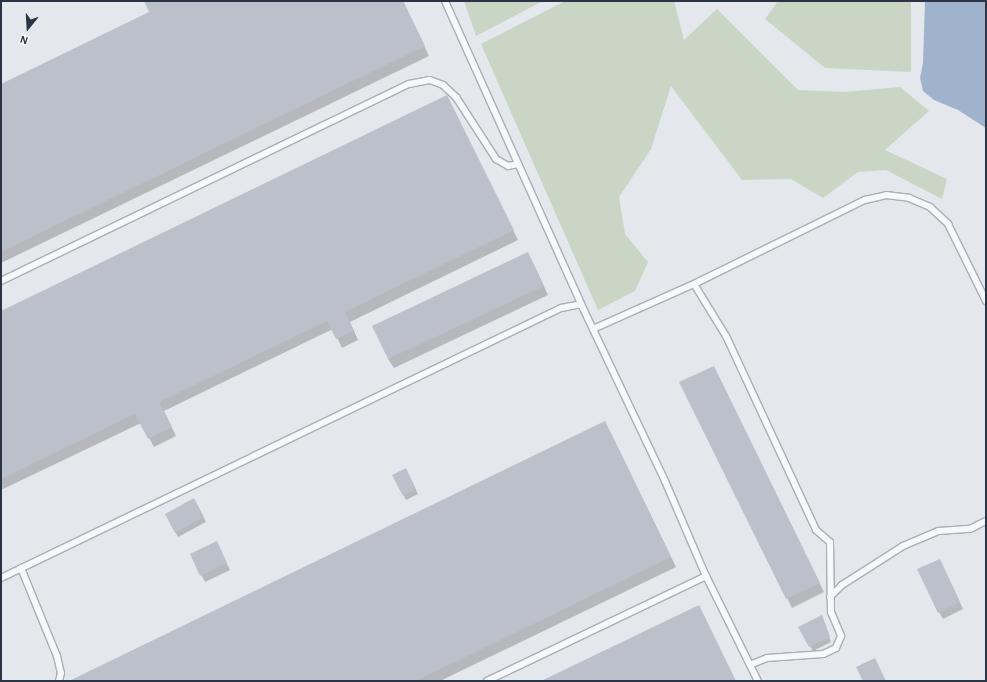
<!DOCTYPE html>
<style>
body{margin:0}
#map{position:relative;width:987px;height:682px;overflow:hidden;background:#e4e7ec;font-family:"Alegreya Sans",sans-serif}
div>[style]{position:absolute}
.green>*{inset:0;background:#c9d6c5}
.water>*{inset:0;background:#9fb4cc}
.shadow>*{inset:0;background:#0003}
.building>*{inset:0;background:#bbc0ca}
.roads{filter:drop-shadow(1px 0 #a9aeb7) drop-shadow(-1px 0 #a9aeb7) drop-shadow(0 1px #a9aeb7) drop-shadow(0 -1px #a9aeb7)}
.service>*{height:6px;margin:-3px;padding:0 3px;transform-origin:3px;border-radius:3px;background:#f7f8fa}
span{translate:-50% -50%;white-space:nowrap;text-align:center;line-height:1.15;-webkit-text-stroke:3px #f4f6f9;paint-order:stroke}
.frame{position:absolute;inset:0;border:2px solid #2b3445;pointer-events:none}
.north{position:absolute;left:8px;top:8px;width:40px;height:40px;-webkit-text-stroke:3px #f4f6f9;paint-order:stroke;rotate:198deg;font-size:11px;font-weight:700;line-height:16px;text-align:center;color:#2b3445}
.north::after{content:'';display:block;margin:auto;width:14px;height:18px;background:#2b3445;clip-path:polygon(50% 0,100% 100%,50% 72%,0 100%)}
</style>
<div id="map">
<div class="green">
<div style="clip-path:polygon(464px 1px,543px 1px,476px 36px)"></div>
<div style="clip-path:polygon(565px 1px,674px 1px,684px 40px,717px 9px,798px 90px,844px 92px,900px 87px,929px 111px,885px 150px,947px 179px,942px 199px,886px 170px,858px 172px,823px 198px,791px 179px,742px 180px,671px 86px,651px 149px,619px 197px,625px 234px,648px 262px,635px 291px,598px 310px,481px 44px)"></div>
<div style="clip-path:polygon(778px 1px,911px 1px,911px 72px,825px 68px,765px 19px)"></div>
</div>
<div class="water">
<div style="clip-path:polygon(925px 1px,986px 1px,986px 128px,958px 110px,934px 100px,923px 91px,920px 78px,923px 63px)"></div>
</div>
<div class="shadow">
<div style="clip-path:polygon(146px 1px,403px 1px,429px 56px,1px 263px,1px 85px,151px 12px)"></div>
<div style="clip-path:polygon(451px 105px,518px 240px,350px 322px,358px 340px,342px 348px,333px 329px,164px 411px,176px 436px,154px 447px,141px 423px,1px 490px,1px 312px)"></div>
<div style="clip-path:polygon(533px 263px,548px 295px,394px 368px,388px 359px)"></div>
<div style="clip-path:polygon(718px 376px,824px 592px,792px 608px,681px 383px)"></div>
<div style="clip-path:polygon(610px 431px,676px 567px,440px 681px,82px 681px)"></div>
<div style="clip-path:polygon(405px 469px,418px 494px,406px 500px,404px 496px)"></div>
<div style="clip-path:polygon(194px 500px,206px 522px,178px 537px,166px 514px)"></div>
<div style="clip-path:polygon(220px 549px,230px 570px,205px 582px,191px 554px)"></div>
<div style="clip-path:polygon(943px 567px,963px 609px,943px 619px,939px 612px)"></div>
<div style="clip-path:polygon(822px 616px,831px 642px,813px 651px,799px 628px)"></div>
</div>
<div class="building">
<div style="clip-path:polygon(144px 1px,403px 1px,425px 46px,1px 252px,1px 84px,149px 12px)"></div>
<div style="clip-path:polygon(447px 95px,514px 230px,345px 312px,354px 331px,349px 333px,336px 339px,327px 321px,159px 402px,172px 427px,148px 439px,135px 414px,1px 479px,1px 311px)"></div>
<div style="clip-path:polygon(528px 252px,544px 286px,388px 359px,372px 326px)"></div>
<div style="clip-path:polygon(714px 366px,820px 583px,786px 599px,679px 382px)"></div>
<div style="clip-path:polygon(605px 421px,671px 557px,416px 681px,69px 681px)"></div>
<div style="clip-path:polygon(406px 468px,416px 489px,403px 496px,392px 475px)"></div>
<div style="clip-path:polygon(194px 498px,204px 517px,175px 533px,165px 514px)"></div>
<div style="clip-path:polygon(217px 541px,227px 563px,200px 576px,190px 554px)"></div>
<div style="clip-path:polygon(940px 559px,960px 602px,938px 613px,917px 569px)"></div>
<div style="clip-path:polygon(699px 605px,736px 681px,541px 681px)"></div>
<div style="clip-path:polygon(822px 615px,830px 637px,809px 647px,798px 627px)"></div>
<div style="clip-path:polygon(875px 658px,886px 681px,863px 681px,856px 667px)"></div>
</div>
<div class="roads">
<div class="service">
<div style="left:445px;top:1px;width:332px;rotate:65.8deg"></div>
<div style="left:581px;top:304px;width:196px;rotate:64.6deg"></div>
<div style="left:665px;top:481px;width:103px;rotate:66.7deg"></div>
<div style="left:706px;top:576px;width:117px;rotate:63.7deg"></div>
<div style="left:1px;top:281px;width:453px;rotate:-25.8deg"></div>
<div style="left:409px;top:84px;width:21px;rotate:-11deg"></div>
<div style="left:430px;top:80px;width:14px;rotate:21deg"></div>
<div style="left:443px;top:85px;width:18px;rotate:43deg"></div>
<div style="left:456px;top:97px;width:74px;rotate:57.2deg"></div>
<div style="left:496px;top:159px;width:14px;rotate:30deg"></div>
<div style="left:508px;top:166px;width:10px;rotate:-11deg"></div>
<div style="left:694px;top:284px;width:61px;rotate:58.4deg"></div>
<div style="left:726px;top:336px;width:214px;rotate:65.1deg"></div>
<div style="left:816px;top:530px;width:18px;rotate:41deg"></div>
<div style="left:830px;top:542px;width:70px;rotate:89.2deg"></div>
<div style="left:831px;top:612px;width:26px;rotate:67deg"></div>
<div style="left:841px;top:636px;width:13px;rotate:113deg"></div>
<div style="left:836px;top:648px;width:14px;rotate:155deg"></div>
<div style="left:823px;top:654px;width:56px;rotate:175.9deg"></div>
<div style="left:767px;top:658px;width:18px;rotate:158deg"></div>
<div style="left:593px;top:329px;width:111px;rotate:-24deg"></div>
<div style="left:694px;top:284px;width:191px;rotate:-26.2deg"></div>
<div style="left:865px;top:200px;width:22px;rotate:-13deg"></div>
<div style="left:886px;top:195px;width:23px;rotate:7deg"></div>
<div style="left:909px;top:198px;width:23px;rotate:23deg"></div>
<div style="left:930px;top:207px;width:25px;rotate:43deg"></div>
<div style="left:948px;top:224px;width:86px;rotate:63.7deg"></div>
<div style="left:21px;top:568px;width:95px;rotate:67.8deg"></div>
<div style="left:57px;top:656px;width:17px;rotate:77deg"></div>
<div style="left:61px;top:673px;width:8px;rotate:104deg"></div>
<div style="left:1px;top:578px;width:622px;rotate:-25.74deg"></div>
<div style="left:561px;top:308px;width:20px;rotate:-11deg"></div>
<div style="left:830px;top:597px;width:17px;rotate:-45deg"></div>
<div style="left:842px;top:585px;width:72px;rotate:-32.6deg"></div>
<div style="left:903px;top:546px;width:39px;rotate:-23deg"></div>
<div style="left:939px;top:531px;width:31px;rotate:-4deg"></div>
<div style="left:970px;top:529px;width:18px;rotate:-27deg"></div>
<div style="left:487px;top:681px;width:243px;rotate:-25.6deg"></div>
</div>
</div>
<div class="frame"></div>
<div class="north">N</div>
</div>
